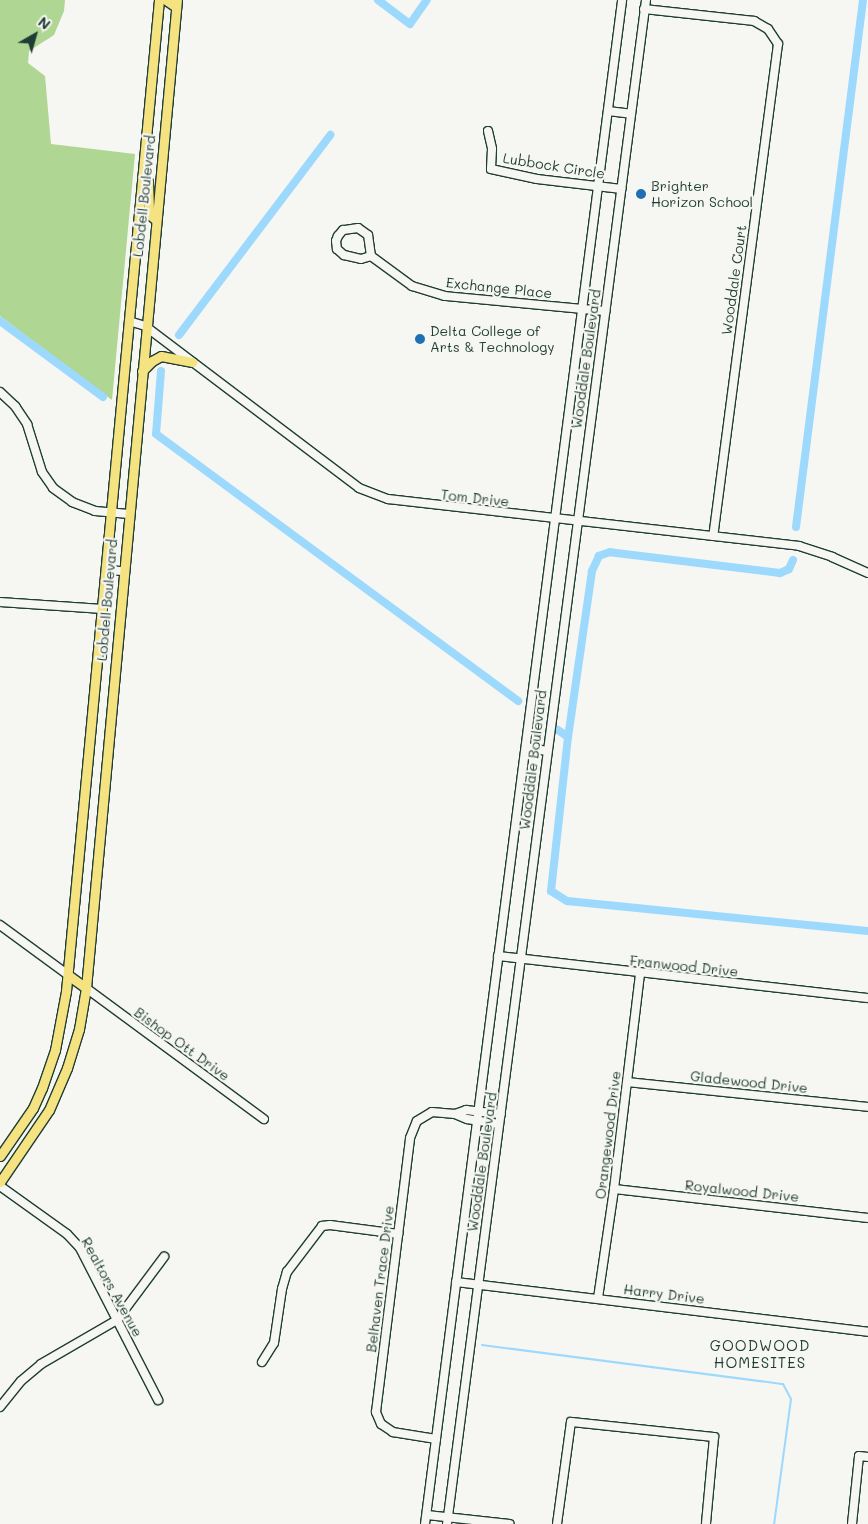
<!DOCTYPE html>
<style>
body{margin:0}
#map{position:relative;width:868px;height:1524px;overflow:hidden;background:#f6f6f2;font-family:Mali,sans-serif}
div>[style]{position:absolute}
.green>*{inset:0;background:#afd692}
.stream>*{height:2px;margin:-1px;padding:0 1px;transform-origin:1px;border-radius:1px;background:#9cd9fd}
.canal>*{height:8px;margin:-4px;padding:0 4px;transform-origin:4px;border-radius:4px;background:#9cd9fd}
.roads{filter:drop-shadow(1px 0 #1f3d34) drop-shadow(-1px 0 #1f3d34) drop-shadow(0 1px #1f3d34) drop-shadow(0 -1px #1f3d34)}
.minor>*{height:8px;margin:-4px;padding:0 4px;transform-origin:4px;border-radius:4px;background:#f6f6f2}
.major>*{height:9px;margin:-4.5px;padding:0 4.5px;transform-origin:4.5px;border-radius:4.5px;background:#f5e382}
.dots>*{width:14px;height:14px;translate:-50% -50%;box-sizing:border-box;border:2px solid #f6f6f2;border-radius:50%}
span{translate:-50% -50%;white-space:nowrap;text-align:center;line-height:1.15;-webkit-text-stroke:4.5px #f6f6f2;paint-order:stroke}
.street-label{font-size:14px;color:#1f3d34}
.poi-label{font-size:14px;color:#1f3d34}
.left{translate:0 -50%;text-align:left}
.neighbourhood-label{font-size:15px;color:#1f3d34;letter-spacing:1px}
.north{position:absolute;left:10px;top:10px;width:50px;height:50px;-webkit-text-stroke:4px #f6f6f2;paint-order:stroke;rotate:38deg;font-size:14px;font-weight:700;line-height:20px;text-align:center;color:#1f3d34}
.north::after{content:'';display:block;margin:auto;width:18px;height:22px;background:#1f3d34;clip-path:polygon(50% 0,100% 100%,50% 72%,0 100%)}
</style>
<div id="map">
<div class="green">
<div style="clip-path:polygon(0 0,65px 0,64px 11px,54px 35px,29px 51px,28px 63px,45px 76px,51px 144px,135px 154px,112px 400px,0 316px)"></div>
</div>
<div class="stream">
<div style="left:482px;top:1345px;width:304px;rotate:7.4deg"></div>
<div style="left:783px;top:1384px;width:17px;rotate:62deg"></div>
<div style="left:791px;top:1399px;width:126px;rotate:97.7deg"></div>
</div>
<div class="canal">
<div style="left:378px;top:0;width:40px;rotate:37deg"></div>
<div style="left:410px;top:24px;width:29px;rotate:-55deg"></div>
<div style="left:0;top:321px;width:128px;rotate:36.4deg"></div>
<div style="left:179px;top:335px;width:251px;rotate:-52.9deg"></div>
<div style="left:161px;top:371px;width:63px;rotate:94.5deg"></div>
<div style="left:156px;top:434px;width:450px;rotate:36.4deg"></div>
<div style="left:796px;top:527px;width:531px;rotate:-82.75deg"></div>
<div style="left:793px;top:560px;width:10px;rotate:114deg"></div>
<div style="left:789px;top:569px;width:10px;rotate:156deg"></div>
<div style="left:780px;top:573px;width:171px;rotate:-173deg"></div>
<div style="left:610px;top:552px;width:12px;rotate:160deg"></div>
<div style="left:599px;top:556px;width:17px;rotate:115deg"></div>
<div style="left:592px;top:571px;width:168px;rotate:98.2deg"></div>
<div style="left:568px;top:737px;width:155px;rotate:96.3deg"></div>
<div style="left:551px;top:891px;width:19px;rotate:32deg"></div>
<div style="left:567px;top:901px;width:302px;rotate:5.7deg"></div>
<div style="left:558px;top:730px;width:12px;rotate:35deg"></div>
</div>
<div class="roads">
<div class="minor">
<div style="left:644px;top:9px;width:111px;rotate:6.2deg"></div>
<div style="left:754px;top:21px;width:16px;rotate:30deg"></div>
<div style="left:768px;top:29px;width:18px;rotate:56deg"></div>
<div style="left:778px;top:44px;width:496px;rotate:97.5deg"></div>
<div style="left:608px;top:111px;width:23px;rotate:7deg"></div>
<div style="left:488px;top:131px;width:18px;rotate:77deg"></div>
<div style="left:492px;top:149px;width:20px;rotate:93deg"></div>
<div style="left:491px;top:169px;width:47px;rotate:12.3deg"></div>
<div style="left:537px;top:179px;width:85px;rotate:6.8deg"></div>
<div style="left:371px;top:256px;width:21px;rotate:-98deg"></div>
<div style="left:368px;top:235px;width:12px;rotate:-145deg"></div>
<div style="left:358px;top:228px;width:15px;rotate:172deg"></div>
<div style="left:343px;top:230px;width:8px;rotate:130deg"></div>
<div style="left:338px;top:236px;width:5px;rotate:112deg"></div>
<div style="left:336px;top:241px;width:8px;rotate:83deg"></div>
<div style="left:337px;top:249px;width:9px;rotate:41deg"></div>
<div style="left:344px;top:255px;width:17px;rotate:13deg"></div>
<div style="left:361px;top:259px;width:10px;rotate:-17deg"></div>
<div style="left:371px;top:256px;width:51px;rotate:36.2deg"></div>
<div style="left:412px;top:286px;width:34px;rotate:17deg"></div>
<div style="left:445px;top:296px;width:161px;rotate:5.4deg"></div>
<div style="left:129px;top:321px;width:17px;rotate:17deg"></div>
<div style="left:145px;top:326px;width:268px;rotate:37.1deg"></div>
<div style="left:359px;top:488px;width:31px;rotate:21deg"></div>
<div style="left:388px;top:499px;width:414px;rotate:6.5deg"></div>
<div style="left:799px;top:546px;width:35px;rotate:18deg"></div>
<div style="left:832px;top:557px;width:39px;rotate:24deg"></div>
<div style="left:0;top:392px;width:21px;rotate:43deg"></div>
<div style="left:15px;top:406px;width:22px;rotate:56deg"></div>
<div style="left:27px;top:424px;width:50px;rotate:72.6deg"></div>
<div style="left:42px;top:472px;width:19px;rotate:55deg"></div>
<div style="left:53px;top:488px;width:24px;rotate:36deg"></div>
<div style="left:72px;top:502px;width:25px;rotate:21deg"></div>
<div style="left:95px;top:511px;width:34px;rotate:5deg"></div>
<div style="left:107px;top:570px;width:16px;rotate:4deg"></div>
<div style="left:0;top:602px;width:103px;rotate:3.9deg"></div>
<div style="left:526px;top:747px;width:21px;rotate:11deg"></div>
<div style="left:0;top:925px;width:84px;rotate:36.3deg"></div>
<div style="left:498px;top:956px;width:372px;rotate:6.5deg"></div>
<div style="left:86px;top:988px;width:221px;rotate:36.4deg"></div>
<div style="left:627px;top:1082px;width:242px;rotate:5.9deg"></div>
<div style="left:455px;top:1114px;width:12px;rotate:-20deg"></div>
<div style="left:466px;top:1110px;width:35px;rotate:7deg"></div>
<div style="left:0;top:1186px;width:82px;rotate:35.6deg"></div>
<div style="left:67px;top:1234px;width:19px;rotate:47deg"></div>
<div style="left:80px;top:1248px;width:171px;rotate:62.8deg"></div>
<div style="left:614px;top:1189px;width:256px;rotate:6.5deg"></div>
<div style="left:456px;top:1282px;width:415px;rotate:6.9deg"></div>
<div style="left:598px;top:1298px;width:110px;rotate:-81.6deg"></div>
<div style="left:614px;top:1189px;width:218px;rotate:-83.1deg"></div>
<div style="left:262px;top:1362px;width:22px;rotate:-58deg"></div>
<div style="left:274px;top:1343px;width:55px;rotate:-81.6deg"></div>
<div style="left:282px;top:1289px;width:18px;rotate:-74deg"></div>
<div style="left:287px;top:1272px;width:58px;rotate:-52.7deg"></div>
<div style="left:322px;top:1226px;width:8px;rotate:-7deg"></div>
<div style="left:330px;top:1225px;width:69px;rotate:7.5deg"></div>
<div style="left:0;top:1407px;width:33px;rotate:-51deg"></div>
<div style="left:21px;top:1381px;width:26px;rotate:-40deg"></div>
<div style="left:41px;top:1364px;width:88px;rotate:-30.1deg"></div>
<div style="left:117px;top:1320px;width:79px;rotate:-53.3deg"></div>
<div style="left:436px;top:1439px;width:44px;rotate:-170.8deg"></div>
<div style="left:393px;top:1432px;width:14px;rotate:-146deg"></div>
<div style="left:381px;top:1424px;width:13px;rotate:-113deg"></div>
<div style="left:376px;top:1412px;width:276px;rotate:-82.9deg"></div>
<div style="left:410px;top:1138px;width:18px;rotate:-68deg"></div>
<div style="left:417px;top:1121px;width:17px;rotate:-31deg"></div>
<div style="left:432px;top:1112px;width:23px;rotate:5deg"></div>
<div style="left:455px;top:1114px;width:13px;rotate:23deg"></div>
<div style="left:467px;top:1119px;width:32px;rotate:9deg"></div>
<div style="left:427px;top:1515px;width:83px;rotate:6.2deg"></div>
<div style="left:425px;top:1524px;width:1537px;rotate:-82.63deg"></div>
<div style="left:447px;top:1524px;width:1537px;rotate:-82.56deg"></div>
<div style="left:557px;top:1524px;width:103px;rotate:-82.2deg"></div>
<div style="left:571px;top:1422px;width:144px;rotate:6deg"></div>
<div style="left:714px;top:1437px;width:87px;rotate:95.3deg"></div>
<div style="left:852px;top:1524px;width:68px;rotate:-84.1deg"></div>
<div style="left:859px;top:1456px;width:9px;rotate:6deg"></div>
</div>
<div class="major">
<div style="left:166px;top:0;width:12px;rotate:35deg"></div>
<div style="left:148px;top:181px;width:33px;rotate:88deg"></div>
<div style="left:149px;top:214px;width:9px;rotate:41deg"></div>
<div style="left:142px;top:371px;width:14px;rotate:-45deg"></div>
<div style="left:152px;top:361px;width:10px;rotate:-29deg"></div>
<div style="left:161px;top:356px;width:32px;rotate:11deg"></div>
<div style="left:68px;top:975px;width:22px;rotate:36deg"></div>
<div style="left:0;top:1156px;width:58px;rotate:-55.5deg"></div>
<div style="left:33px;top:1108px;width:22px;rotate:-66deg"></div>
<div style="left:42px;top:1088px;width:40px;rotate:-71.1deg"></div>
<div style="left:55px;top:1050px;width:60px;rotate:-79.4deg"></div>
<div style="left:66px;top:991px;width:995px;rotate:-84.64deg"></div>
<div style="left:0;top:1182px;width:87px;rotate:-55.8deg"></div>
<div style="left:49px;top:1110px;width:46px;rotate:-66.8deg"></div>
<div style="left:67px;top:1068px;width:41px;rotate:-72.9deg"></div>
<div style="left:79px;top:1029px;width:42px;rotate:-80.3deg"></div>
<div style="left:86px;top:988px;width:992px;rotate:-84.74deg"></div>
</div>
</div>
<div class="dots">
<div style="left:641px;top:194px;background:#1f6fb2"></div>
<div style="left:420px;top:339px;background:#1f6fb2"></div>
</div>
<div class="street-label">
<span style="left:554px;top:166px;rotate:9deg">Lubbock Circle</span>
<span style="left:144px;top:196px;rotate:-84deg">Lobdell Boulevard</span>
<span style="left:734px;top:280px;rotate:-82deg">Wooddale Court</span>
<span style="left:499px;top:288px;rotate:6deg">Exchange Place</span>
<span style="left:586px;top:359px;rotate:-82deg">Wooddale Boulevard</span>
<span style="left:475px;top:498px;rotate:6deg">Tom Drive</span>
<span style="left:107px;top:600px;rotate:-85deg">Lobdell Boulevard</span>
<span style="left:533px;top:760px;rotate:-83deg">Wooddale Boulevard</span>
<span style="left:684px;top:966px;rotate:6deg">Franwood Drive</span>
<span style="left:182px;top:1044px;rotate:36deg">Bishop Ott Drive</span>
<span style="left:749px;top:1082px;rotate:6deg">Gladewood Drive</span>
<span style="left:608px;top:1135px;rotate:-83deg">Orangewood Drive</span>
<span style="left:482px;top:1162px;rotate:-82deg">Wooddale Boulevard</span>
<span style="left:742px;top:1191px;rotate:6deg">Royalwood Drive</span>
<span style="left:380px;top:1279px;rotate:-83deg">Belhaven Trace Drive</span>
<span style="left:112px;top:1287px;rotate:61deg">Realtors Avenue</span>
<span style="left:664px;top:1294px;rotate:7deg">Harry Drive</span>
</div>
<div class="poi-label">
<span class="left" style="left:651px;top:194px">Brighter<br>Horizon School</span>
<span class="left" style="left:430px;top:339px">Delta College of<br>Arts &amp; Technology</span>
</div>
<div class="neighbourhood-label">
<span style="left:760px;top:1354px">GOODWOOD<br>HOMESITES</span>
</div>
<div class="north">N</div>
</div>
